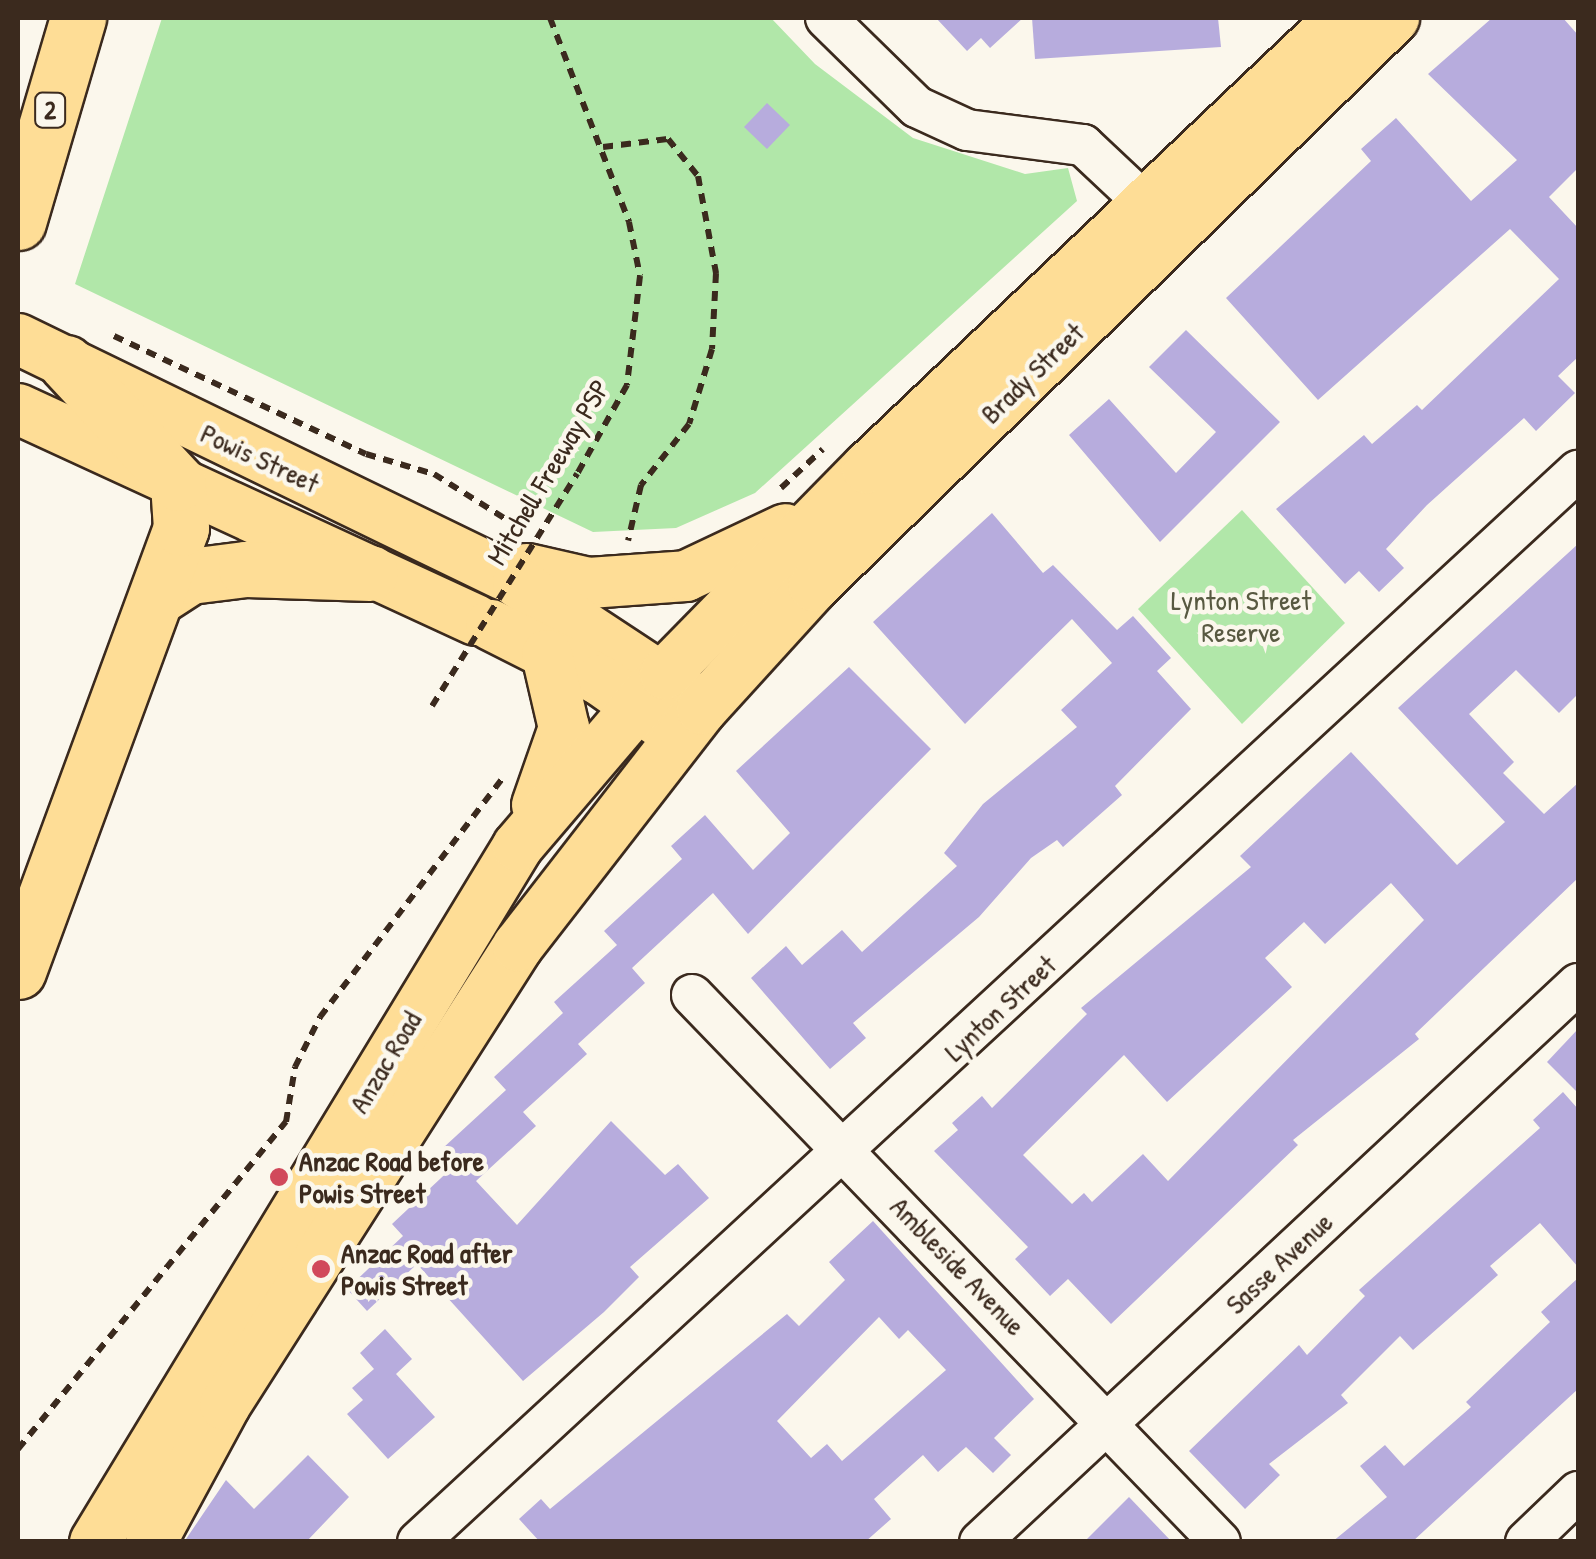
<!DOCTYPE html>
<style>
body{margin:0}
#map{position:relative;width:1596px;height:1559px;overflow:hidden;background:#fbf7ec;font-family:"Patrick Hand",sans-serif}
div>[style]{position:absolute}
.green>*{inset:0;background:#b1e7a9}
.building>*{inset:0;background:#b7acdd}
.path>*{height:6px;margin-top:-3px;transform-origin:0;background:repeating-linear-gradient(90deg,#3b2a1e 0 10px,transparent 0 18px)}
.roads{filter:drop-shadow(2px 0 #3b2a1e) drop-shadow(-2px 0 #3b2a1e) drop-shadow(0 2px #3b2a1e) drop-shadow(0 -2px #3b2a1e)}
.minor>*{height:40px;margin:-20px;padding:0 20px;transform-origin:20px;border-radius:20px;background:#fbf7ec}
.major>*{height:50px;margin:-25px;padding:0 25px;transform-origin:25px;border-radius:25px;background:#fedd96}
.highway>*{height:55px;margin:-27.5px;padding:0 27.5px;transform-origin:27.5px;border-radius:27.5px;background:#fedd96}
.path-bridge>*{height:6px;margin-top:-3px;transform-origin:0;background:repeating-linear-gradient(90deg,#3b2a1e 0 10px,transparent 0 18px)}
.dots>*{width:28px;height:28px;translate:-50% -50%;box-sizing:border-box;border:5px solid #fbf7ec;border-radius:50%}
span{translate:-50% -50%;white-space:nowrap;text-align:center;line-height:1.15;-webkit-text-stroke:9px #fbf7ec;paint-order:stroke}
.shield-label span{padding:2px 8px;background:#fbf7ec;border:2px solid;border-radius:8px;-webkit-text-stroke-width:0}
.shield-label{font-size:25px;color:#3b2a1e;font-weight:700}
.street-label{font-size:28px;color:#3b2a1e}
.park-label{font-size:28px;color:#585941}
.poi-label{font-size:28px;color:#3b2a1e;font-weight:700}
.left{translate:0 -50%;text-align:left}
.frame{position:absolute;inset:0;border:20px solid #3b2a1e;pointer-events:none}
</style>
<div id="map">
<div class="green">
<div style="clip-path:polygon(162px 18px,771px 18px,815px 64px,913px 138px,1025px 174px,1068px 168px,1077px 201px,755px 493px,676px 528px,593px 532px,75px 284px)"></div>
<div style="clip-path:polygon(1242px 510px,1345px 623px,1242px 724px,1138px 609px)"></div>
</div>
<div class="building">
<div style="clip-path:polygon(936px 18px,1023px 18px,990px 48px,981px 38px,967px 51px)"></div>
<div style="clip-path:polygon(1032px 18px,1218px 18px,1221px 47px,1035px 59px)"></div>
<div style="clip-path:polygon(1492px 18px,1563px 18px,1578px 35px,1578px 168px,1549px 197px,1578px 228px,1578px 357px,1558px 376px,1575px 393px,1536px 431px,1524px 418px,1427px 505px,1386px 549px,1404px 568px,1379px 592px,1359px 571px,1345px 584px,1276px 509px,1364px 435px,1372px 444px,1417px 405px,1422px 410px,1559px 279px,1510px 229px,1318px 400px,1226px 298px,1371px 161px,1361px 149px,1396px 118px,1471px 201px,1517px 160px,1428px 74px)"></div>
<div style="clip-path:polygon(767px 103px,790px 125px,767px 149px,744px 127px)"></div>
<div style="clip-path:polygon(1186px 330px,1280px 422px,1160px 542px,1069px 435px,1109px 399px,1176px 473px,1216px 432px,1149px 367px)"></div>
<div style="clip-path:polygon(992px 513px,1043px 573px,1053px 565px,1117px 630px,1133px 616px,1171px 658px,1157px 671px,1191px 709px,1115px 786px,1122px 795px,1063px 847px,1057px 840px,1031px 858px,979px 917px,853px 1023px,866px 1038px,830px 1069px,751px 978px,786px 946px,802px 965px,842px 930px,862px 952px,957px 866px,944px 853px,983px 804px,1077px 727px,1061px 710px,1112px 663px,1072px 619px,965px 724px,873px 622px)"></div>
<div style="clip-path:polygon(evenodd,1578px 544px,1578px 694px,1559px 713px,1516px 670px,1469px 714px,1514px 762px,1503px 773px,1544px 814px,1578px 783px,1578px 878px,1415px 1034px,1419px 1039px,1293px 1140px,1298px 1145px,1111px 1324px,1068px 1279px,1050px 1296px,1015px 1259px,1028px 1247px,934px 1151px,958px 1130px,952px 1123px,982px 1096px,992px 1108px,1087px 1014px,1081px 1008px,1251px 867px,1240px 856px,1351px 752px,1457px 865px,1505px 822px,1398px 708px,1578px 544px,1391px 883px,1424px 920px,1168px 1181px,1143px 1154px,1092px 1202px,1084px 1193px,1072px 1204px,1023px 1155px,1124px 1055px,1167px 1102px,1292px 987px,1265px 958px,1304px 922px,1325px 944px,1391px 883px)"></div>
<div style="clip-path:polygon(849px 667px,931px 749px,748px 934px,713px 893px,632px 968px,645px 983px,578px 1044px,587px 1054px,523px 1112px,536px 1126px,476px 1181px,517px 1225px,611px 1121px,665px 1175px,678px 1164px,709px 1198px,630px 1267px,639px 1277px,604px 1312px,523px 1381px,417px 1264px,367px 1311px,347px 1289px,403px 1236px,392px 1224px,457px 1163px,443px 1148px,506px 1090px,494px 1077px,563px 1013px,554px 1002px,617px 945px,604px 931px,682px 859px,671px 846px,705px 815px,753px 870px,790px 833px,736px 771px)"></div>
<div style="clip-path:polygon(1578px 1029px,1578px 1093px,1547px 1062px)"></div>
<div style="clip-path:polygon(1563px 1092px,1578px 1109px,1578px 1267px,1540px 1223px,1490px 1266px,1498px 1275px,1413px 1350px,1400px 1336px,1341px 1395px,1348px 1403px,1269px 1464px,1280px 1475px,1245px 1509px,1189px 1451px,1299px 1345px,1307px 1355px,1365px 1296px,1359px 1290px,1540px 1128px,1533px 1120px)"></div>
<div style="clip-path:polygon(evenodd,873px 1221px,1034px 1399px,994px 1438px,1011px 1455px,993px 1473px,966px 1447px,938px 1472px,923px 1455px,874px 1499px,891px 1519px,865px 1542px,540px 1542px,519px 1519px,541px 1499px,550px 1509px,787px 1314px,799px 1326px,845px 1280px,829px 1262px,873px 1221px,879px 1317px,899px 1339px,908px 1330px,946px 1370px,842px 1461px,827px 1444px,811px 1458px,777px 1421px,879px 1317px)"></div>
<div style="clip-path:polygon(1578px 1278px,1578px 1389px,1412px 1542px,1332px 1542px,1387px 1497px,1360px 1466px,1385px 1445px,1404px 1466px,1471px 1407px,1466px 1402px,1550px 1322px,1541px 1312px)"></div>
<div style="clip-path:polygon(385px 1329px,412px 1359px,396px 1374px,435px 1417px,388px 1459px,347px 1414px,363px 1400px,352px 1388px,374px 1369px,360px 1353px)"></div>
<div style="clip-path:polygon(308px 1455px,349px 1497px,306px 1542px,184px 1542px,226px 1480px,254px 1509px)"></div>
<div style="clip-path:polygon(1129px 1497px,1172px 1542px,1084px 1542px)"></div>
</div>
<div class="path">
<div style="left:550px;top:18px;width:219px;rotate:68.8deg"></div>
<div style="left:629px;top:222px;width:55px;rotate:78.5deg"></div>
<div style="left:640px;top:276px;width:110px;rotate:96.8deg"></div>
<div style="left:627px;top:385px;width:102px;rotate:119.3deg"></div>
<div style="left:603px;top:147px;width:65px;rotate:-7deg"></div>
<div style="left:668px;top:139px;width:48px;rotate:51deg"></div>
<div style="left:698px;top:176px;width:99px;rotate:79.5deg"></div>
<div style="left:716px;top:273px;width:76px;rotate:93deg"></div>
<div style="left:712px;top:349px;width:78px;rotate:107deg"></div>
<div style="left:689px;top:424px;width:78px;rotate:128.2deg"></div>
<div style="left:641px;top:485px;width:57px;rotate:103.1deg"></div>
<div style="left:114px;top:336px;width:278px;rotate:25.1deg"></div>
<div style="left:366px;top:454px;width:71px;rotate:16.4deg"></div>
<div style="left:434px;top:474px;width:102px;rotate:32.1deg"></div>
<div style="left:781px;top:488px;width:57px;rotate:-42.9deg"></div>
<div style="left:18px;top:1449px;width:423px;rotate:-50.7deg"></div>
<div style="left:286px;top:1122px;width:56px;rotate:-80.7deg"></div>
<div style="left:295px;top:1067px;width:56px;rotate:-63.4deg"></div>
<div style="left:320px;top:1017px;width:303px;rotate:-52.6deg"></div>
</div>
<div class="roads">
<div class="minor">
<div style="left:826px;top:18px;width:127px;rotate:44.4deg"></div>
<div style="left:917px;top:107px;width:55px;rotate:24.7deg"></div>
<div style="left:967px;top:130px;width:117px;rotate:7.4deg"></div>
<div style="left:1083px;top:145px;width:115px;rotate:43.2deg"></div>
<div style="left:692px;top:995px;width:760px;rotate:46.01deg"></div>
<div style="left:418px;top:1542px;width:1579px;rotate:-42.72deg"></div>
<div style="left:980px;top:1542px;width:818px;rotate:-43.02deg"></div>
<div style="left:1526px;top:1542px;width:72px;rotate:-43.9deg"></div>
</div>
<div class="major">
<div style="left:18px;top:339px;width:540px;rotate:25.9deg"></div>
<div style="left:18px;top:409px;width:504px;rotate:24.74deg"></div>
<div style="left:527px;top:569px;width:64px;rotate:12.7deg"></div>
<div style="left:589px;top:583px;width:97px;rotate:-4.1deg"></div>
<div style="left:686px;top:576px;width:110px;rotate:-25.2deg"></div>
<div style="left:518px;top:583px;width:204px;rotate:33.4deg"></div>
<div style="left:491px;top:625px;width:122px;rotate:26.8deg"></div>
<div style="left:600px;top:680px;width:78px;rotate:35.1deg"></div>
<div style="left:537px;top:805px;width:82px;rotate:-70.7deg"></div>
<div style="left:564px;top:728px;width:75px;rotate:-103.1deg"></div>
<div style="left:95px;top:1542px;width:814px;rotate:-58.71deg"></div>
<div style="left:518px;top:846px;width:226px;rotate:-49.5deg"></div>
<div style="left:665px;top:674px;width:289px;rotate:-45.6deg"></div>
<div style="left:867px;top:468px;width:654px;rotate:-43.51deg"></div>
<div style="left:151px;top:1542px;width:156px;rotate:-61.6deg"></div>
<div style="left:225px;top:1405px;width:545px;rotate:-57.45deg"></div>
<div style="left:518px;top:946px;width:300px;rotate:-52.2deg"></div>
<div style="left:702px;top:709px;width:166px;rotate:-47.7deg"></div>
<div style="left:814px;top:586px;width:812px;rotate:-44.4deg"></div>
</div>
<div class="highway">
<div style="left:18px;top:222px;width:213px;rotate:-73.6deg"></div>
<div style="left:156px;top:598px;width:40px;rotate:-32.9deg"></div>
<div style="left:190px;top:576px;width:56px;rotate:-7.1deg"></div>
<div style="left:246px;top:569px;width:124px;rotate:1.8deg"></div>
<div style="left:18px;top:971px;width:472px;rotate:-69.8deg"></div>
<div style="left:181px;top:528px;width:45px;rotate:-93.8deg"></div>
<div style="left:178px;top:483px;width:164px;rotate:-133deg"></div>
</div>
</div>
<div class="path-bridge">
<div style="left:432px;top:706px;width:274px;rotate:-58deg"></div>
</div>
<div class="dots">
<div style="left:279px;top:1177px;background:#d1495b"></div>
<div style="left:321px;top:1269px;background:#d1495b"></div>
</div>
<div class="shield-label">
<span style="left:50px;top:110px">2</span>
</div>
<div class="street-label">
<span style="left:1032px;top:373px;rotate:-44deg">Brady Street</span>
<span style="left:260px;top:458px;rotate:25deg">Powis Street</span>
<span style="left:548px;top:472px;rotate:-59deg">Mitchell Freeway PSP</span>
<span style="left:1000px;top:1008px;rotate:-43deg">Lynton Street</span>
<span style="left:385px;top:1062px;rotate:-59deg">Anzac Road</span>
<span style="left:1279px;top:1263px;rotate:-43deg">Sasse Avenue</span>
<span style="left:958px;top:1266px;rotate:46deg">Ambleside Avenue</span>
</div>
<div class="park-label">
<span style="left:1241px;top:616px">Lynton Street<br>Reserve</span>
</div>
<div class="poi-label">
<span class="left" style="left:299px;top:1177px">Anzac Road before<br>Powis Street</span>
<span class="left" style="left:341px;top:1269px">Anzac Road after<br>Powis Street</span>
</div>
<div class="frame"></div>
</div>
